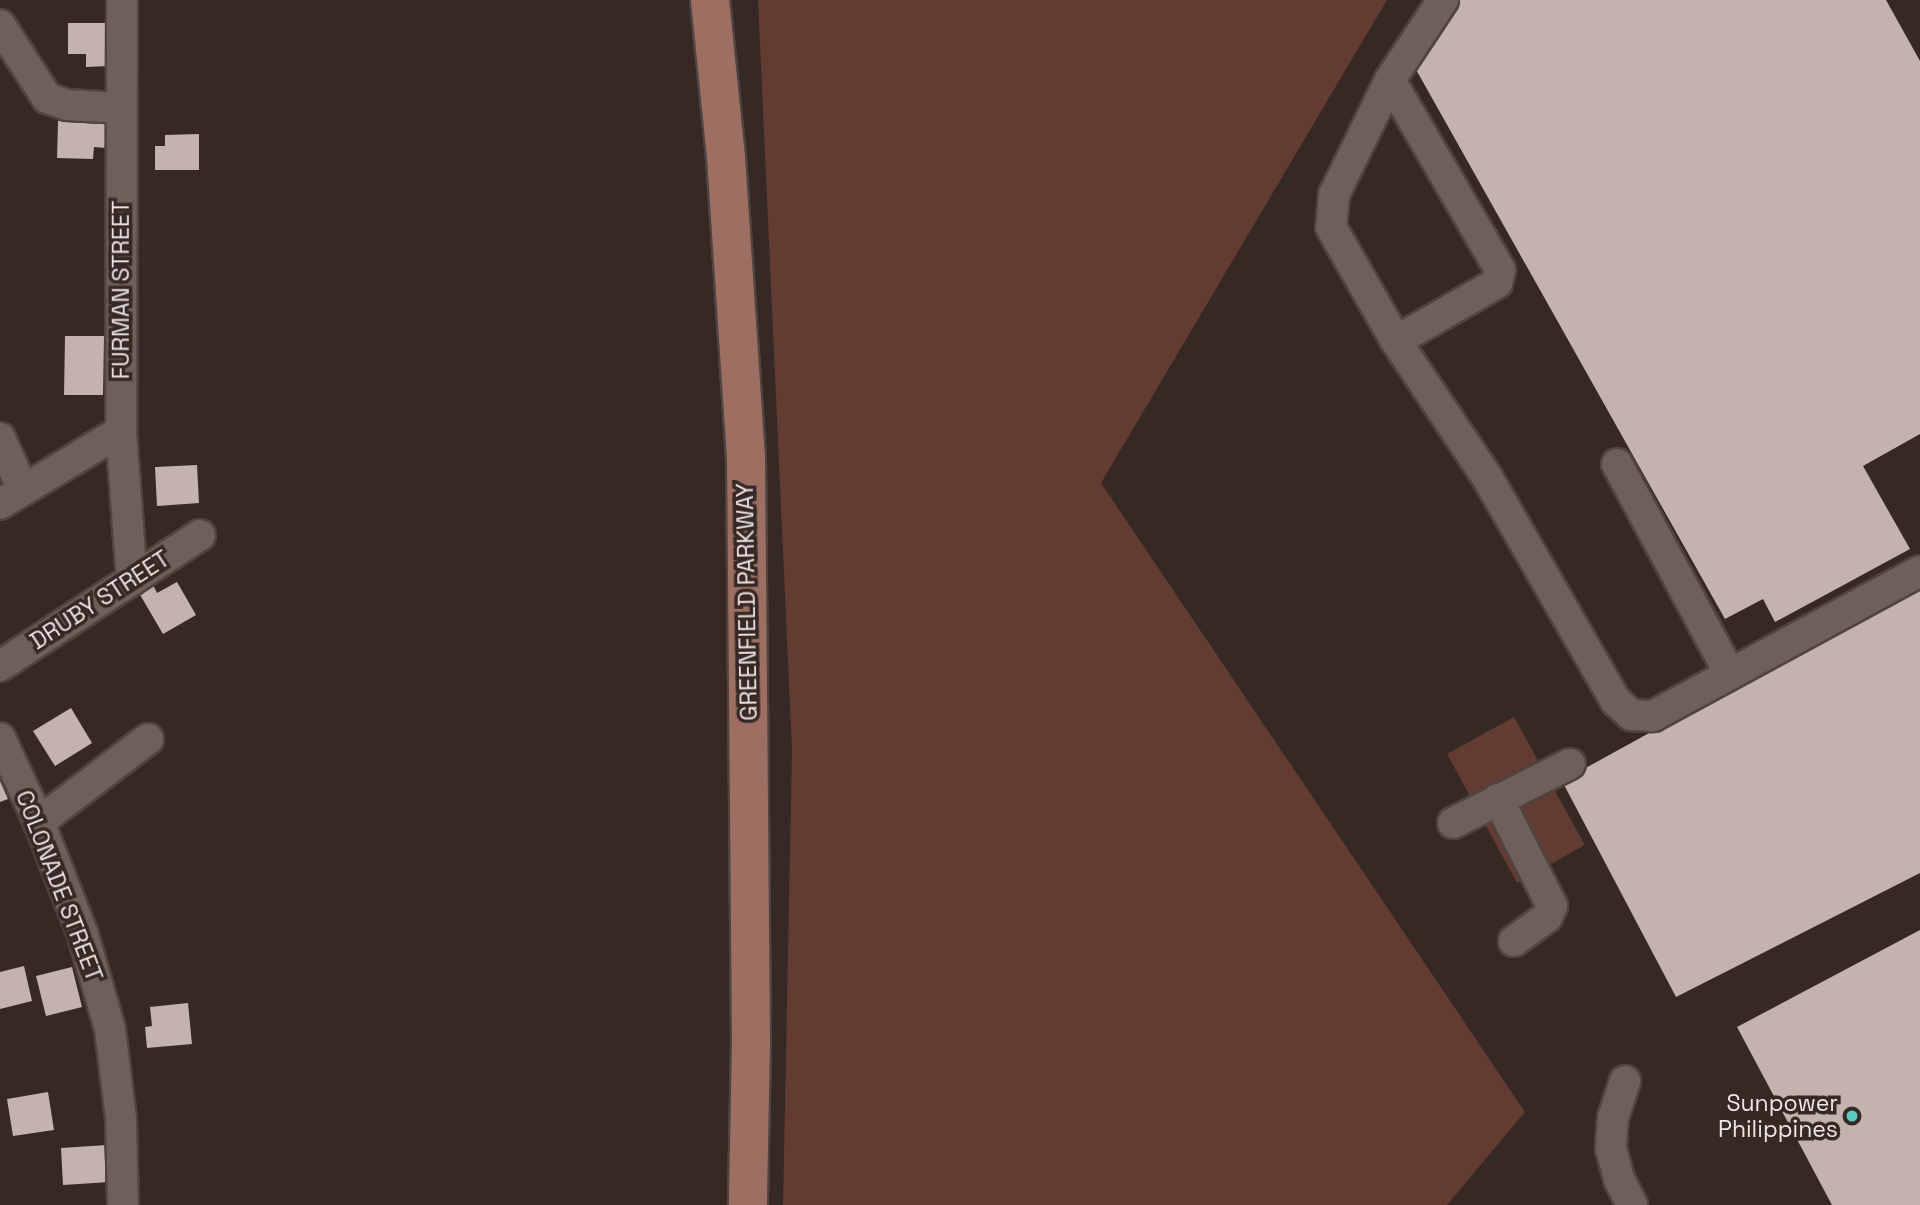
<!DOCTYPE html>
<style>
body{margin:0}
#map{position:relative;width:1920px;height:1205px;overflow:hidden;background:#362825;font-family:"Space Grotesk",sans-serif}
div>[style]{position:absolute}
.green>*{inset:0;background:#623b31}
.building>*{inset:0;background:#c4b2ad}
.roads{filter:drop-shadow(2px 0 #4f4441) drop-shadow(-2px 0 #4f4441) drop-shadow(0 2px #4f4441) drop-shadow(0 -2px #4f4441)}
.minor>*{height:30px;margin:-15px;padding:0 15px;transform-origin:15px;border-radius:15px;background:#6f5f5b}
.major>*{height:38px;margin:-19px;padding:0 19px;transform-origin:19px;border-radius:19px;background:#9d6e62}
.dots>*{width:19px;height:19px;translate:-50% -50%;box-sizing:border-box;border:4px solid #362825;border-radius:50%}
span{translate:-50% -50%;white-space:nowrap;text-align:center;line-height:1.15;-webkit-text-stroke:7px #362825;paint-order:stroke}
.street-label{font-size:23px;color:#efe6e3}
.poi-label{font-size:23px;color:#efe6e3}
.right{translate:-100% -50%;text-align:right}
</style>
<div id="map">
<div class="green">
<div style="clip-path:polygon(758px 0,1387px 0,1101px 483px,1525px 1112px,1447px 1205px,783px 1205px,792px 750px)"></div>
<div style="clip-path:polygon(1514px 717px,1585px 845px,1517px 883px,1447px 754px)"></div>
</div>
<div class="building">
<div style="clip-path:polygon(1453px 0,1886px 0,1920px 61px,1920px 434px,1863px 466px,1910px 549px,1775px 622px,1763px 599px,1725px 619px,1414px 66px)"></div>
<div style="clip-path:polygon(68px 23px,109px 23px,109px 66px,86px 67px,86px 54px,68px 54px)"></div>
<div style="clip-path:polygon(58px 121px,107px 123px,106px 148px,94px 147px,93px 159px,57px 158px)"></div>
<div style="clip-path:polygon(199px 134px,199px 170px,155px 170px,155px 146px,165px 146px,165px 135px)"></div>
<div style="clip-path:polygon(65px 336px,104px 336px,103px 395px,64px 395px)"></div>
<div style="clip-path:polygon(197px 465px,199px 503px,157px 506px,155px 467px)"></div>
<div style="clip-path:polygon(177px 582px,196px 615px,163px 634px,139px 593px,153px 585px,157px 593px)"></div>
<div style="clip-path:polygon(1920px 584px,1920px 873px,1676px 997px,1562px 781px)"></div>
<div style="clip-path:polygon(71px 708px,92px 743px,55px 766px,33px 731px)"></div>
<div style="clip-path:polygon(0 781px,8px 799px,0 802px)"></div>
<div style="clip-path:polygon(1920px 930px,1920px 1205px,1832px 1205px,1737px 1027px)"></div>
<div style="clip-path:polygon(24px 966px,32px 1001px,0 1009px,0 972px)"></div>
<div style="clip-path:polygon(72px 967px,82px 1007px,46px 1016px,36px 976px)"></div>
<div style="clip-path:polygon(188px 1003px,192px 1044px,147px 1048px,145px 1027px,152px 1026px,150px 1007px)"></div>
<div style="clip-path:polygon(48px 1092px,54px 1130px,13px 1136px,7px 1099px)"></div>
<div style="clip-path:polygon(107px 1145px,110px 1182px,63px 1185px,61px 1148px)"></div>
</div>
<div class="roads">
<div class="minor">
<div style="left:122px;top:0;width:431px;rotate:90.1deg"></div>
<div style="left:121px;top:431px;width:149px;rotate:85.8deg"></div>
<div style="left:1443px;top:0;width:96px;rotate:123.5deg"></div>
<div style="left:1390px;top:80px;width:128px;rotate:116deg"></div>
<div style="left:1334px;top:195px;width:32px;rotate:95deg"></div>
<div style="left:1331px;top:227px;width:131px;rotate:60.3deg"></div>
<div style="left:1396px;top:341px;width:164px;rotate:56.2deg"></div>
<div style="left:1487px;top:477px;width:258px;rotate:60.1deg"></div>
<div style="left:1616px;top:701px;width:21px;rotate:43deg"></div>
<div style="left:1631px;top:715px;width:22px;rotate:3deg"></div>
<div style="left:1653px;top:716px;width:304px;rotate:-28.5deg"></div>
<div style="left:0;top:25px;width:87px;rotate:57.2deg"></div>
<div style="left:47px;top:98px;width:21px;rotate:19deg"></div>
<div style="left:67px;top:105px;width:54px;rotate:3.2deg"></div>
<div style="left:1390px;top:80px;width:220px;rotate:59.9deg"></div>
<div style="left:1500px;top:270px;width:13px;rotate:103deg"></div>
<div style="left:1497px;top:283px;width:116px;rotate:150.1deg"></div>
<div style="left:0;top:438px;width:57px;rotate:66.1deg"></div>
<div style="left:1617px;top:464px;width:236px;rotate:61.7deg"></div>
<div style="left:0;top:504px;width:141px;rotate:-31.1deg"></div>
<div style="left:0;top:666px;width:239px;rotate:-33.2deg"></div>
<div style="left:0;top:738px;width:93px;rotate:65.1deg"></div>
<div style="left:39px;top:822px;width:121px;rotate:68.7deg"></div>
<div style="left:83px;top:935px;width:98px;rotate:74deg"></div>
<div style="left:110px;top:1029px;width:91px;rotate:83deg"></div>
<div style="left:121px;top:1119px;width:86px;rotate:88.7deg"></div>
<div style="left:1498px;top:799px;width:120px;rotate:63.2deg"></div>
<div style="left:1552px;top:906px;width:12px;rotate:114deg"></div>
<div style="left:1547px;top:917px;width:41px;rotate:144deg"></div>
<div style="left:39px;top:822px;width:137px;rotate:-37.3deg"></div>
<div style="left:1453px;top:823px;width:131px;rotate:-26.8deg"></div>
<div style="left:1625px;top:1081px;width:38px;rotate:108deg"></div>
<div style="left:1613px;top:1117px;width:32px;rotate:94deg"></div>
<div style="left:1611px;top:1149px;width:31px;rotate:75deg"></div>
<div style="left:1619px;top:1179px;width:29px;rotate:63deg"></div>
</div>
<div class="major">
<div style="left:710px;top:0;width:158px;rotate:84.2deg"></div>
<div style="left:726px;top:157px;width:301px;rotate:86.2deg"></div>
<div style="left:746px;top:457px;width:585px;rotate:89.51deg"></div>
<div style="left:751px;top:1042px;width:163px;rotate:91.1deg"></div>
</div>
</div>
<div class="dots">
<div style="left:1852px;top:1116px;background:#58cec0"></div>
</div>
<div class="street-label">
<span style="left:121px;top:290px;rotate:-90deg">FURMAN STREET</span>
<span style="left:100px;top:600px;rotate:-33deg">DRUBY STREET</span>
<span style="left:747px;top:602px;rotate:-91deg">GREENFIELD PARKWAY</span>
<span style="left:59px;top:886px;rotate:69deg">COLONADE STREET</span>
</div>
<div class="poi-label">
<span class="right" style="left:1838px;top:1116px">Sunpower<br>Philippines</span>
</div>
</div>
